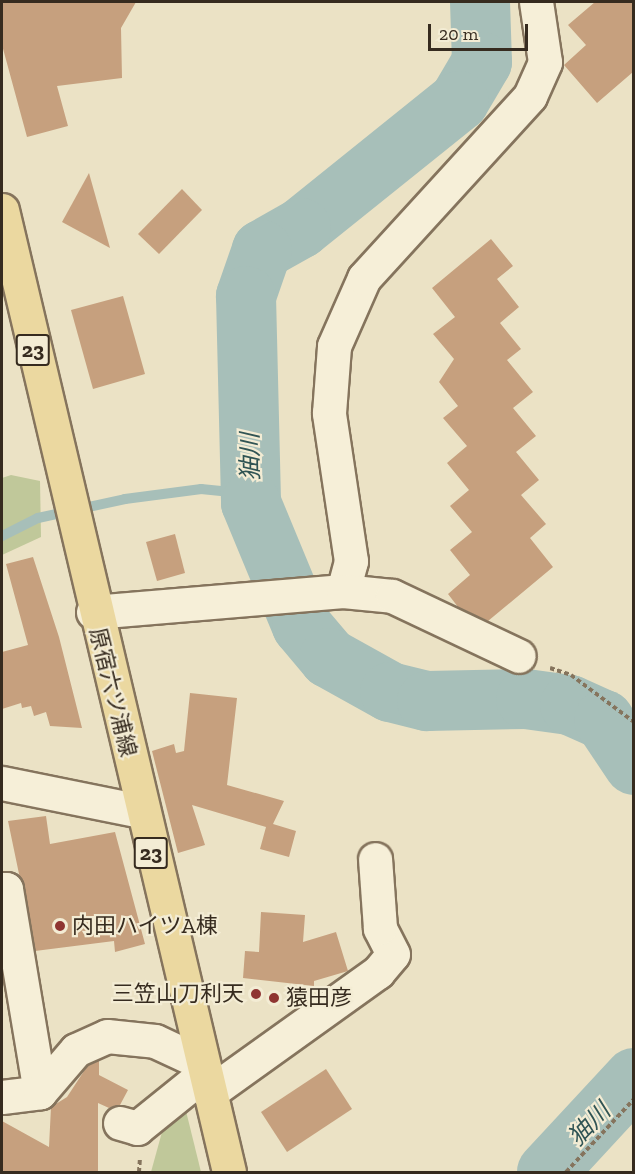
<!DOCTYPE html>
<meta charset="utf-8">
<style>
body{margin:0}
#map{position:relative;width:635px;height:1174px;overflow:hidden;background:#ebe2c5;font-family:"Zilla Slab","Noto Sans JP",serif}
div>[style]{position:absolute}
.green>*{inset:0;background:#c0c89a}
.stream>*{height:10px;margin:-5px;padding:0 5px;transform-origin:5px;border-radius:5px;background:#a7bfb9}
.river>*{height:60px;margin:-30px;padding:0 30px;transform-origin:30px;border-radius:30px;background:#a7bfb9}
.building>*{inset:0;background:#c6a07e}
.path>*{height:4px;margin-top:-2px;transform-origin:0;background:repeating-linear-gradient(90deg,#85745d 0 4.5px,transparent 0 7.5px)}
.roads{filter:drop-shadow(2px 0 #85745d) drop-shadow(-2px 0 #85745d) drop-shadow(0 2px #85745d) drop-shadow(0 -2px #85745d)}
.minor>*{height:33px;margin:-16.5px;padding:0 16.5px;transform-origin:16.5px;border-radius:16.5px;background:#f6efd8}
.major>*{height:33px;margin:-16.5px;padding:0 16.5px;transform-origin:16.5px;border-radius:16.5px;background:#ebd8a0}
.dots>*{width:16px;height:16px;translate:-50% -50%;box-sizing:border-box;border:3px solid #f3ecd4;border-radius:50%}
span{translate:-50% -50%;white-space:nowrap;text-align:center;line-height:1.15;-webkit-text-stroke:4.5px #f3ecd4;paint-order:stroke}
.shield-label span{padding:2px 4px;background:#f3ecd4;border:2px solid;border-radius:4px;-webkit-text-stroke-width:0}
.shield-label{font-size:21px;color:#362b1f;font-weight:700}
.street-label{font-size:22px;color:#362b1f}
.poi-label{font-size:22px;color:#362b1f}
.left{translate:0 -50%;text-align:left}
.right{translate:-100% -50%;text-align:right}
.water-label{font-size:24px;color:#305454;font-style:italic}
.frame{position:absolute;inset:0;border:3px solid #362b1f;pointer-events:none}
.scale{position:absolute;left:428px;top:24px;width:100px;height:27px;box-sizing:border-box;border:3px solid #362b1f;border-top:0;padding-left:8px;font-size:18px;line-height:21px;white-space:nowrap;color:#362b1f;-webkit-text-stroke:4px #f3ecd4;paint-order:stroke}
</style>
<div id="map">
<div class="green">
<div style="clip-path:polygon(11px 475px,40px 481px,41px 537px,2px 555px,2px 478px)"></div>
<div style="clip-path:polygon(185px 1107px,201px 1172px,151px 1172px,162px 1132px)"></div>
</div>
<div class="stream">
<div style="left:2px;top:536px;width:40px;rotate:-26.6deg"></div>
<div style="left:38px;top:518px;width:89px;rotate:-12.3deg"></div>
<div style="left:125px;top:499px;width:77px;rotate:-7.5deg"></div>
<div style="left:201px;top:489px;width:50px;rotate:5.7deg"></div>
</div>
<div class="river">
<div style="left:480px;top:2px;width:60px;rotate:88.1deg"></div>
<div style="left:482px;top:62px;width:45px;rotate:120.5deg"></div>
<div style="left:459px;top:101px;width:203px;rotate:141.2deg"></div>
<div style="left:301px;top:228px;width:45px;rotate:150.6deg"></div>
<div style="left:262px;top:250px;width:49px;rotate:109.2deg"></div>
<div style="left:246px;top:296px;width:207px;rotate:88.6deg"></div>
<div style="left:251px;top:503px;width:133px;rotate:67.5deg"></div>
<div style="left:302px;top:626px;width:42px;rotate:49.8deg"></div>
<div style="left:329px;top:658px;width:70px;rotate:29.1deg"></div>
<div style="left:390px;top:692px;width:38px;rotate:14deg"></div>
<div style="left:427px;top:701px;width:99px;rotate:-1.2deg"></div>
<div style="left:526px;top:699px;width:44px;rotate:7.8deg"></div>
<div style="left:570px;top:705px;width:37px;rotate:24deg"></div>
<div style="left:604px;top:720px;width:54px;rotate:56.3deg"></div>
<div style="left:547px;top:1172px;width:128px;rotate:-47.2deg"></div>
</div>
<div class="building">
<div style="clip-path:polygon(2px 2px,136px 2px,121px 28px,122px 78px,57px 86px,68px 126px,27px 137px,2px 45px)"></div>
<div style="clip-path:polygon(595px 2px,633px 2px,633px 72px,597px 103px,564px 65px,586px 45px,568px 25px)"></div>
<div style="clip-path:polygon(89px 173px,110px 248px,62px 222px)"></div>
<div style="clip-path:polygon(182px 189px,202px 210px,159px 254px,138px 234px)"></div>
<div style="clip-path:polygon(491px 239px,513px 266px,497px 279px,519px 307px,500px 323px,521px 349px,507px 360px,533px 392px,513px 408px,536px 436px,516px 452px,539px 480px,521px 495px,546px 524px,530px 538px,553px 567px,488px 621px,458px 607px,448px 594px,470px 575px,450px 550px,472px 532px,450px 506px,469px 490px,447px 463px,467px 446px,443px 418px,458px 406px,439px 382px,454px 359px,433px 334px,455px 317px,432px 288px)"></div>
<div style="clip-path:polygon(123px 296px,145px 374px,93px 389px,71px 310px)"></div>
<div style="clip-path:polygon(175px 534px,185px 573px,157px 581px,146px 542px)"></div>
<div style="clip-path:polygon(33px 557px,59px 637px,82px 728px,50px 726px,46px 712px,34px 716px,31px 706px,22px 708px,21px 703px,2px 709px,2px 652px,28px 645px,6px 564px)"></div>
<div style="clip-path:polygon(190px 693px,237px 698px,227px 785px,284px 801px,273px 824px,296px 831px,289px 857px,260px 849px,266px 827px,192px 805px,205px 845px,178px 853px,152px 751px,174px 744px,176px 753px,184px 751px)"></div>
<div style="clip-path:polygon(46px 816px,50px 844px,115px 832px,145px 944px,115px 952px,114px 941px,35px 951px,8px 821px)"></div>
<div style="clip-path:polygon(261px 912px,305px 915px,303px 942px,336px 932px,348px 971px,314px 981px,314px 986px,243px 978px,245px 951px,259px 952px)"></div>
<div style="clip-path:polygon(99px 1060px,99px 1075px,128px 1090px,120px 1105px,109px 1108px,98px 1103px,98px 1173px,2px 1173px,2px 1121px,49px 1147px,51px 1107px,67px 1097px,88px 1065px)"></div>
<div style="clip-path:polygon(326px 1069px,352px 1109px,287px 1152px,261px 1112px)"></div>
</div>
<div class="path">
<div style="left:550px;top:668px;width:22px;rotate:18deg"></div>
<div style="left:571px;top:675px;width:79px;rotate:36.7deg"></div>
<div style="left:139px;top:1172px;width:13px;rotate:-86deg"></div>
<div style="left:566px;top:1172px;width:100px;rotate:-47deg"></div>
</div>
<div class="roads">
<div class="minor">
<div style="left:343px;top:591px;width:31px;rotate:-75deg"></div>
<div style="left:351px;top:561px;width:150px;rotate:-98.5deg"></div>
<div style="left:329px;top:413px;width:67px;rotate:-85.7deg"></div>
<div style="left:334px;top:346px;width:74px;rotate:-66.2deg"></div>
<div style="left:364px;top:278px;width:246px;rotate:-47.6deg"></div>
<div style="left:530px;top:96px;width:37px;rotate:-66deg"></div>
<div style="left:545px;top:62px;width:61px;rotate:-98.5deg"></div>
<div style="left:93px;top:612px;width:251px;rotate:-4.8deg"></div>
<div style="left:343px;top:591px;width:49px;rotate:5.8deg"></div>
<div style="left:392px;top:596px;width:140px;rotate:25.3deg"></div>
<div style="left:2px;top:783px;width:142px;rotate:11.4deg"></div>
<div style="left:2px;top:889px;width:4px"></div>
<div style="left:6px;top:889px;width:206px;rotate:80.5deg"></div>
<div style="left:209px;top:1093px;width:208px;rotate:-35.6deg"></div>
<div style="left:378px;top:972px;width:23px;rotate:-50deg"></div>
<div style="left:393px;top:954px;width:29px;rotate:-117deg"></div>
<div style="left:380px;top:928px;width:69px;rotate:-94.1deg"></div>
<div style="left:2px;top:1097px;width:38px;rotate:-7deg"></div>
<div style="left:40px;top:1092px;width:55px;rotate:-49.4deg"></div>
<div style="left:76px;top:1050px;width:34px;rotate:-24deg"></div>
<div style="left:107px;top:1036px;width:48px;rotate:5.9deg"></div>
<div style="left:155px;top:1041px;width:50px;rotate:25deg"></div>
<div style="left:120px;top:1123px;width:18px;rotate:16deg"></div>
<div style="left:137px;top:1128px;width:86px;rotate:-38.9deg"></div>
</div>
<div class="major">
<div style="left:2px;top:210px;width:988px;rotate:76.72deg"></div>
</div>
</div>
<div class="dots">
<div style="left:60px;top:926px;background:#8f3531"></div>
<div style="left:256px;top:994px;background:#8f3531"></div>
<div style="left:274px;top:998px;background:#8f3531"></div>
</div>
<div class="shield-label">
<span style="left:33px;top:350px">23</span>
<span style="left:151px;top:853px">23</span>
</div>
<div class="street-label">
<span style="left:113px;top:692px;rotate:76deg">原宿六ツ浦線</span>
</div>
<div class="poi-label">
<span class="left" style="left:72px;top:926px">内田ハイツA棟</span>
<span class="right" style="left:244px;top:994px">三笠山刀利天</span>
<span class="left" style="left:286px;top:998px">猿田彦</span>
</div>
<div class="water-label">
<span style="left:250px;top:457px;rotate:-91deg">㹨川</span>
<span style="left:589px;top:1124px;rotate:-46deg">㹨川</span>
</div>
<div class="frame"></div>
<div class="scale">20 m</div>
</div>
